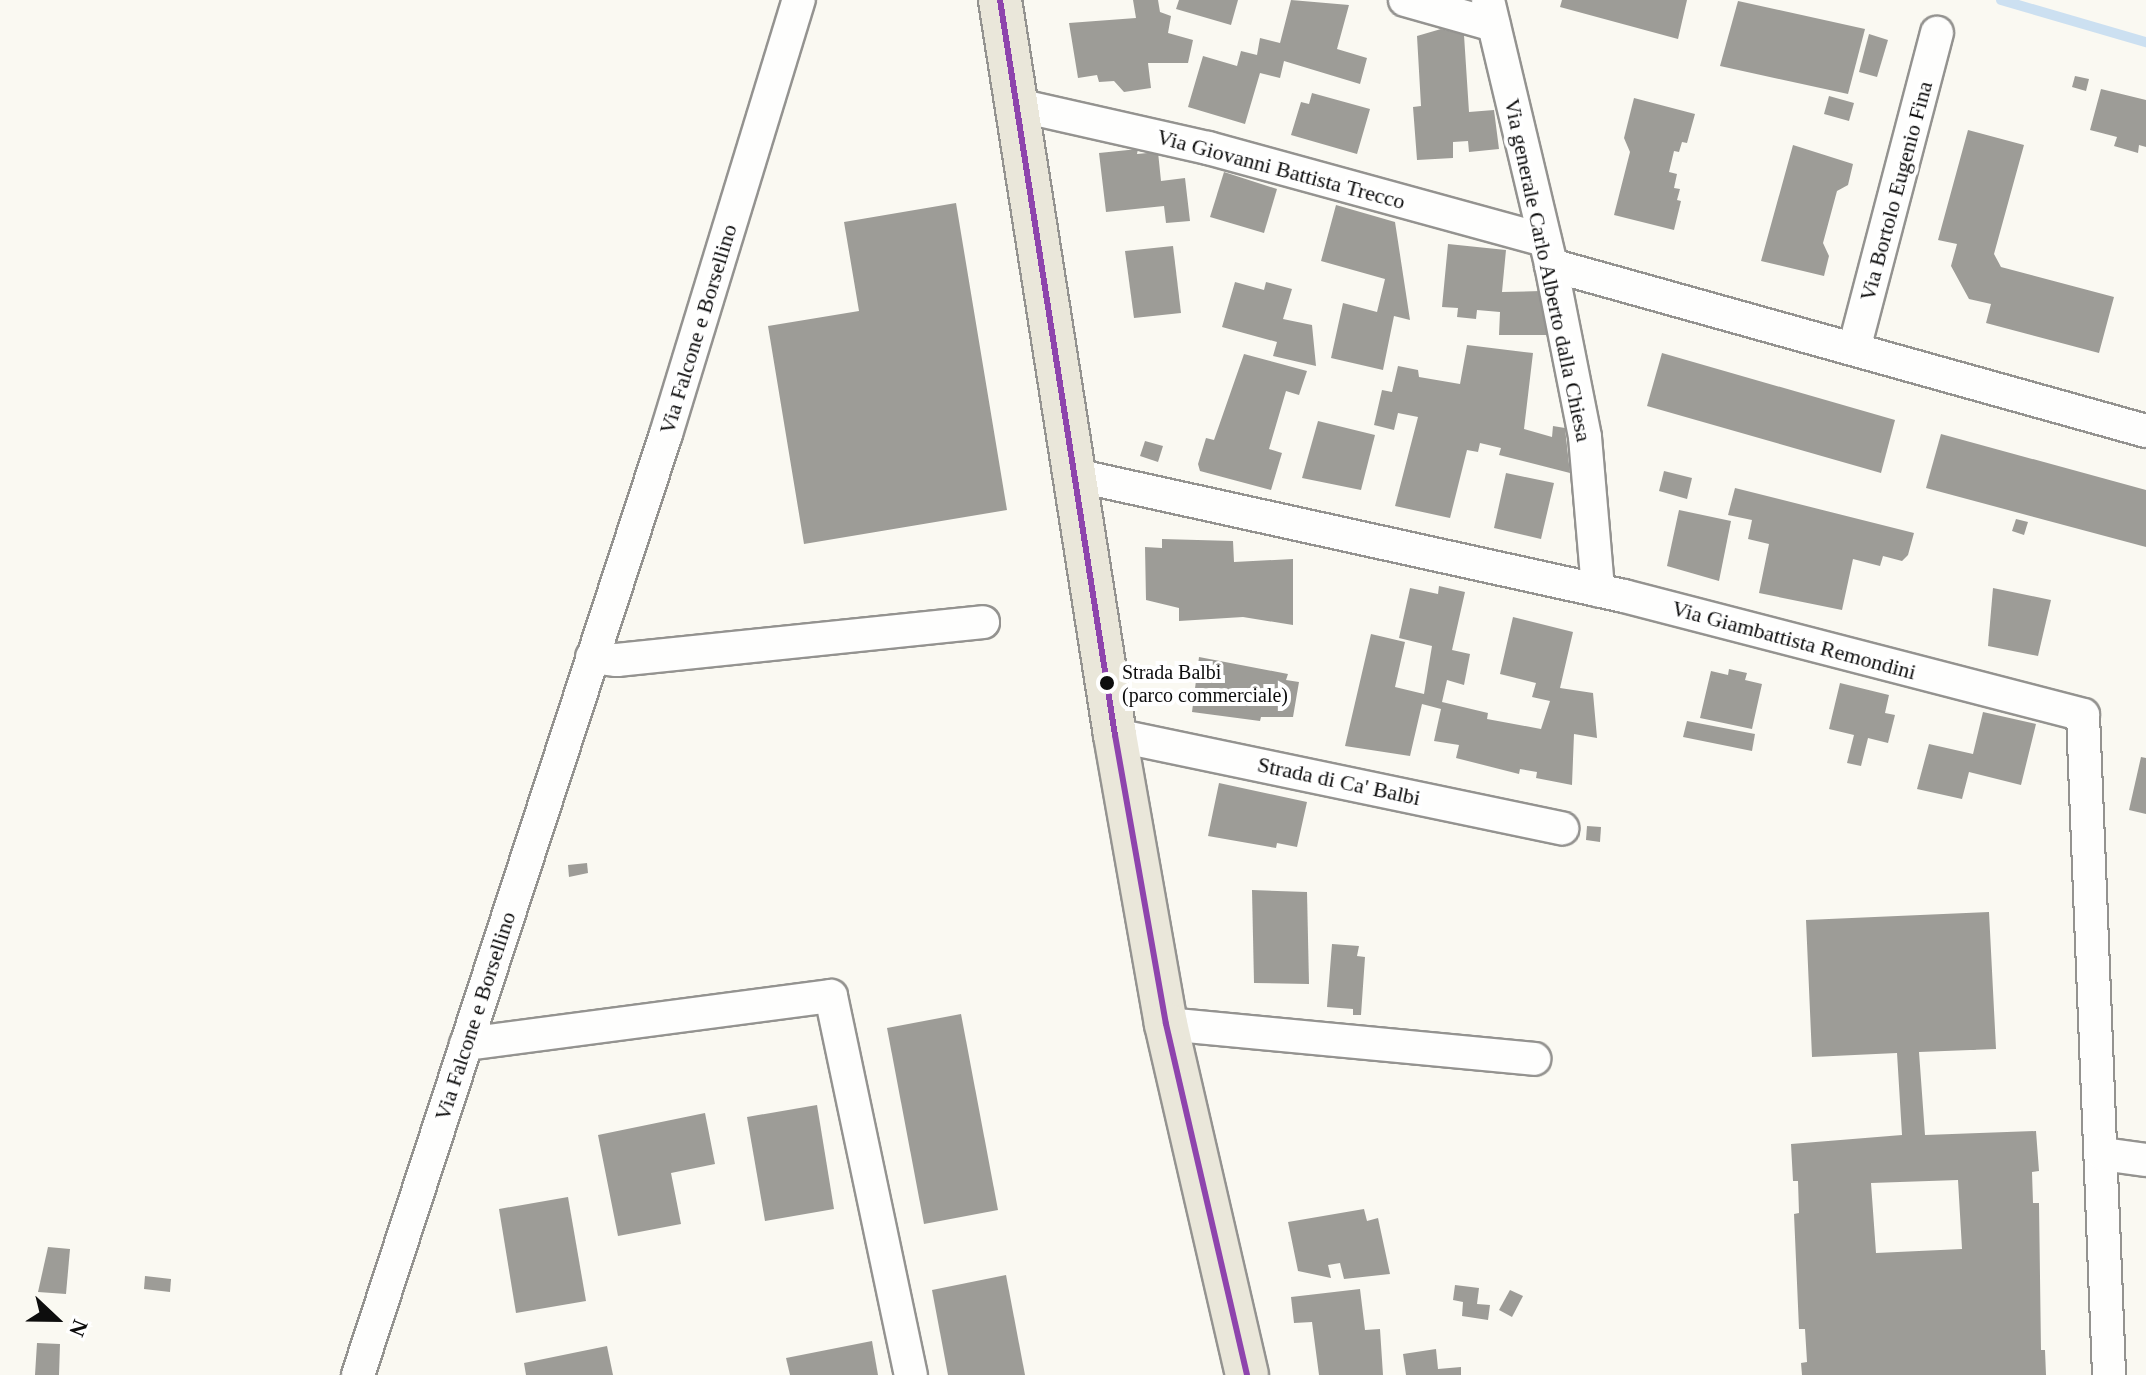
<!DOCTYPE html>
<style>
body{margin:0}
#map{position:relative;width:2146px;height:1375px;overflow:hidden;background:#faf9f2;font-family:"Times New Roman",serif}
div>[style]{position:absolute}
.stream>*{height:10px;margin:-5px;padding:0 5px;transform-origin:5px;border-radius:5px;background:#cce0f1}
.building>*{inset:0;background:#9d9c97}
.roads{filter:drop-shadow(2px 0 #949390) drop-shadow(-2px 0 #949390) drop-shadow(0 2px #949390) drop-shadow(0 -2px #949390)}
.minor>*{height:32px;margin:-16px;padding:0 16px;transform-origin:16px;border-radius:16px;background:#fefefd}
.major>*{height:42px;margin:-21px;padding:0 21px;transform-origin:21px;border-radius:21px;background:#eae7da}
.bus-1>*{height:6px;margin:-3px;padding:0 3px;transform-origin:3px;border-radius:3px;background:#8e44ad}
.dots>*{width:22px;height:22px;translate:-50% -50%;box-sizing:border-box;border:4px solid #fff;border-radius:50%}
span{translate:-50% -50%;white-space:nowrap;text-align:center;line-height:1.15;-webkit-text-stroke:8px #fff;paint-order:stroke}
.bus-label{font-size:20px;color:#0d0d0d}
.left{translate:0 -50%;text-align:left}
.street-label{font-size:22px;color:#0d0d0d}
.north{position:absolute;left:16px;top:1279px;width:80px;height:80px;-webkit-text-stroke:6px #fff;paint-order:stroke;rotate:112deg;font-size:22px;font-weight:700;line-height:32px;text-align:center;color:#0d0d0d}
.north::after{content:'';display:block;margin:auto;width:28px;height:36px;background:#0d0d0d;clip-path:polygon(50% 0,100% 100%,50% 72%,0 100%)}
</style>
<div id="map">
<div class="stream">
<div style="left:2001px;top:0;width:151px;rotate:16.2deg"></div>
</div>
<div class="building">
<div style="clip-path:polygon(1133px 0,1158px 0,1160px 12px,1171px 16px,1168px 33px,1193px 40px,1188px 63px,1148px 63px,1151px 88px,1124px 92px,1114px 81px,1099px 82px,1097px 75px,1078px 78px,1069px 23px,1136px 18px)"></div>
<div style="clip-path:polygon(1179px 0,1238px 0,1231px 25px,1176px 9px)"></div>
<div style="clip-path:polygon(1291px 0,1349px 5px,1337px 49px,1367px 58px,1360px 84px,1284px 61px,1280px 78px,1260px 73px,1245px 124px,1188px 107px,1203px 56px,1237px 66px,1241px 51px,1257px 55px,1260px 38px,1280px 43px)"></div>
<div style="clip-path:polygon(1562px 0,1687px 0,1678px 39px,1560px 7px)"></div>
<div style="clip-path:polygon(1738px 1px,1865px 29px,1848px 94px,1720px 66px)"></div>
<div style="clip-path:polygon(1441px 29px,1464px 35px,1469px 112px,1494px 110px,1499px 149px,1469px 152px,1468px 141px,1453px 142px,1453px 158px,1417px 160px,1413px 107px,1421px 106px,1417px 36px)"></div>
<div style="clip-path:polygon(1869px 34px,1888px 40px,1877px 77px,1859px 72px)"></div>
<div style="clip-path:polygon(2075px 76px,2089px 79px,2086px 91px,2072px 87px)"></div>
<div style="clip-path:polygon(2101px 89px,2146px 100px,2146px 147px,2139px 145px,2138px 153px,2114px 146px,2117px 137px,2090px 130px)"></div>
<div style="clip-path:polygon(1312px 93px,1370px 109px,1357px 154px,1291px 135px,1301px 102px,1309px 104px)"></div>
<div style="clip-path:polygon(1829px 96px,1854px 103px,1849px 121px,1824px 114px)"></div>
<div style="clip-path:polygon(1634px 98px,1695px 114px,1687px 143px,1682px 142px,1679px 152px,1674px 151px,1669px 172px,1677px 174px,1674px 188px,1680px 189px,1677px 200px,1681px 201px,1674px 230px,1614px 215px,1630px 152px,1624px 138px)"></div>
<div style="clip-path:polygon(1968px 130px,2024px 145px,1994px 254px,2001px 267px,2114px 297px,2099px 353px,1986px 323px,1991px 304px,1969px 299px,1951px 266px,1957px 244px,1938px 240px)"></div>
<div style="clip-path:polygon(1793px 145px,1853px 164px,1848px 185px,1837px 191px,1823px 243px,1829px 256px,1824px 276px,1761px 261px)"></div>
<div style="clip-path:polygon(1138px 149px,1137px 154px,1158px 152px,1161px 181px,1185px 178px,1190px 221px,1166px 223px,1164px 206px,1106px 212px,1099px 153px)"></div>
<div style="clip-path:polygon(1224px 172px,1277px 189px,1264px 233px,1210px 217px)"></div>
<div style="clip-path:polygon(956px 203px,1007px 510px,804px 544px,768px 326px,859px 311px,844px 222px)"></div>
<div style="clip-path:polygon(1336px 205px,1395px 222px,1410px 320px,1394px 316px,1383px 370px,1331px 358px,1343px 303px,1377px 312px,1385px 279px,1321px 261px)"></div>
<div style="clip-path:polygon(1448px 244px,1506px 250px,1502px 292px,1541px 291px,1549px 335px,1499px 335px,1500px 312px,1477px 310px,1476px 319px,1457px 317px,1458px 308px,1442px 307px)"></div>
<div style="clip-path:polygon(1173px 246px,1181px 313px,1134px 318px,1125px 251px)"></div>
<div style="clip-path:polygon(1235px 282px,1264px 290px,1266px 282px,1292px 289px,1283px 319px,1312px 325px,1316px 366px,1273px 356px,1277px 342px,1222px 327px)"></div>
<div style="clip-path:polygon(1467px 345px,1533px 353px,1524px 429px,1552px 437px,1553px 426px,1565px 428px,1570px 473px,1499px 455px,1501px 448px,1480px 443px,1478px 452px,1467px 450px,1450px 518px,1395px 506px,1418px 417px,1398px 413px,1394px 430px,1374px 425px,1382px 390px,1392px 392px,1398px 366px,1418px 370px,1419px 377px,1460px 384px)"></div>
<div style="clip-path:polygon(1662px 353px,1895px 420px,1881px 473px,1647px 406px)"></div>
<div style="clip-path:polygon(1244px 354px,1307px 371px,1299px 395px,1286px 391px,1269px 449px,1282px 453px,1271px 490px,1200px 471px,1198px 464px,1206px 438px,1214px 440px)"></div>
<div style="clip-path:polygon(1318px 421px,1375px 435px,1361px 490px,1302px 478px)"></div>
<div style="clip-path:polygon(1941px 434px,2146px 490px,2146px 547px,1926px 488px)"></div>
<div style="clip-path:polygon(1145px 441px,1163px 446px,1158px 462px,1140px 456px)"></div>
<div style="clip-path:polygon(1664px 471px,1692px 478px,1687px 499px,1659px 491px)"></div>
<div style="clip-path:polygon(1506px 473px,1554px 483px,1541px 539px,1494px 528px)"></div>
<div style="clip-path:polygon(1735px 488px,1914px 533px,1908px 555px,1902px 561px,1883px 556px,1880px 566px,1853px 559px,1842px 610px,1759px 593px,1769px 544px,1748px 539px,1752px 520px,1728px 515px)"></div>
<div style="clip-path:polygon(1679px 510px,1731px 521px,1719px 581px,1667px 566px)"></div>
<div style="clip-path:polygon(2016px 519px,2028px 522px,2024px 535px,2012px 531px)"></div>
<div style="clip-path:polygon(1162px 539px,1233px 541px,1234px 562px,1293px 559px,1293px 625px,1243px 617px,1179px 621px,1179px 608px,1146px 600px,1145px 547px,1162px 548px)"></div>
<div style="clip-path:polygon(1439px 586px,1465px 592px,1452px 650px,1470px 654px,1464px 685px,1447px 680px,1442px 702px,1488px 713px,1487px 719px,1541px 729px,1550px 701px,1532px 697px,1536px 683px,1500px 674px,1513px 617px,1573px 632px,1560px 688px,1593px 693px,1597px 738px,1574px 734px,1572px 785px,1536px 778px,1537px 772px,1520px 769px,1519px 774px,1456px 758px,1459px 745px,1434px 741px,1441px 709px,1422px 704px,1410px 756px,1345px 746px,1371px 634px,1405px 642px,1395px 687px,1424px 694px,1432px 646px,1399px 638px,1410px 588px,1438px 594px)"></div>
<div style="clip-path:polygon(1993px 588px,2051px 600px,2038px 656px,1988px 646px)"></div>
<div style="clip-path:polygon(1199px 657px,1288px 674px,1286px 680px,1299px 682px,1293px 717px,1261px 717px,1260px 721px,1192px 712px)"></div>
<div style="clip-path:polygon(1729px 669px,1747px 673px,1745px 680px,1762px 684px,1752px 729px,1700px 718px,1711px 671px,1728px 675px)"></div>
<div style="clip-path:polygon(1840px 683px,1889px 695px,1885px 713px,1895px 715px,1888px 743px,1868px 738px,1861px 766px,1847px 763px,1854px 735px,1829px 729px)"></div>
<div style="clip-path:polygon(1983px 712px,2036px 724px,2021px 785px,1969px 772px,1962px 799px,1917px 789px,1929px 744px,1973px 754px)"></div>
<div style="clip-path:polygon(1687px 721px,1755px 734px,1752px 751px,1683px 737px)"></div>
<div style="clip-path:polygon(2141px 757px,2146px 758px,2146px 814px,2129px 810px)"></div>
<div style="clip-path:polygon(1219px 783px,1307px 802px,1297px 847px,1277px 843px,1276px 848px,1208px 836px)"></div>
<div style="clip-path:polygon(1587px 826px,1601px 827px,1600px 842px,1586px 840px)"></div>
<div style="clip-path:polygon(587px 863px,588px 873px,569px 877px,568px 865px)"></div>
<div style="clip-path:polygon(1252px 890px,1307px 892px,1309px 984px,1254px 983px)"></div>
<div style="clip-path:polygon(evenodd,1989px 912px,1996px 1049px,1919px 1052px,1925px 1135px,2036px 1131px,2039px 1171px,2032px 1172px,2033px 1203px,2039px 1203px,2041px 1350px,2045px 1350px,2046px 1375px,1802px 1375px,1801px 1363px,1807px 1362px,1805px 1329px,1799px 1329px,1794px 1214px,1799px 1213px,1798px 1181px,1793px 1181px,1791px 1144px,1902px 1135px,1897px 1053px,1812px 1057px,1806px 920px,1989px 912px,1958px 1180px,1962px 1249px,1876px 1253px,1871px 1183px,1958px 1180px)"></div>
<div style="clip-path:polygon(1332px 944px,1359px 946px,1357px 956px,1365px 957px,1361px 1015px,1353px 1015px,1353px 1009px,1327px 1007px)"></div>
<div style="clip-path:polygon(961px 1014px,998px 1210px,924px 1224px,887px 1028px)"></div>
<div style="clip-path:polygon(817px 1105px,834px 1209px,765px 1221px,747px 1117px)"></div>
<div style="clip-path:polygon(705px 1113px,715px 1164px,671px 1173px,681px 1224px,618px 1236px,598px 1135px)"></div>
<div style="clip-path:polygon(568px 1197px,586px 1301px,516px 1313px,499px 1209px)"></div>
<div style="clip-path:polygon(1364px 1209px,1367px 1221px,1378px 1218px,1390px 1274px,1344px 1279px,1340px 1263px,1328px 1265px,1331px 1278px,1298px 1271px,1288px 1222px)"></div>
<div style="clip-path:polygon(48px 1247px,70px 1249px,66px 1294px,38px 1292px)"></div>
<div style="clip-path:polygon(1006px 1275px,1025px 1375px,948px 1375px,932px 1290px)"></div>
<div style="clip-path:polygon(145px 1276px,171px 1279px,170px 1292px,144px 1289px)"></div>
<div style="clip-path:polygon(1455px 1285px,1479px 1288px,1477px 1304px,1490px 1305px,1488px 1320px,1462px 1316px,1463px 1302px,1453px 1300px)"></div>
<div style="clip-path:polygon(1360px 1289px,1365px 1330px,1380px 1329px,1383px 1375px,1319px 1375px,1312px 1322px,1294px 1323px,1291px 1297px)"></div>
<div style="clip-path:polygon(1510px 1290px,1523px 1296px,1512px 1317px,1499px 1310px)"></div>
<div style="clip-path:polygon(872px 1341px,878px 1375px,790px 1375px,786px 1358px)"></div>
<div style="clip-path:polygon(37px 1343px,60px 1344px,59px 1375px,35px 1375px)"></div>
<div style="clip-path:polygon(607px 1346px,613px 1375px,526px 1375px,524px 1363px)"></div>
<div style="clip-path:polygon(1436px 1349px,1438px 1369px,1461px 1367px,1461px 1375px,1406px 1375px,1403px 1354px)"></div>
</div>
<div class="roads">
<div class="minor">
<div style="left:1405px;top:0;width:92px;rotate:15.7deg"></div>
<div style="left:1488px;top:0;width:272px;rotate:76.6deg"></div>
<div style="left:1551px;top:265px;width:175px;rotate:78.8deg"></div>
<div style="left:1585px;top:437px;width:154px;rotate:85.1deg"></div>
<div style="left:1017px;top:105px;width:196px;rotate:12.7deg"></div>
<div style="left:1208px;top:148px;width:349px;rotate:15.3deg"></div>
<div style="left:1551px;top:265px;width:618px;rotate:15.59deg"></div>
<div style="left:1854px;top:349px;width:327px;rotate:-75.3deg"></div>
<div style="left:1075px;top:475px;width:562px;rotate:12.43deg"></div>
<div style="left:1624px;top:596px;width:474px;rotate:14.5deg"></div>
<div style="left:2083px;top:715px;width:661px;rotate:87.74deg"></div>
<div style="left:592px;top:657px;width:25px;rotate:7deg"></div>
<div style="left:617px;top:660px;width:368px;rotate:-5.9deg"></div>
<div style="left:1115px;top:735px;width:457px;rotate:11.8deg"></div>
<div style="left:1166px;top:1024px;width:370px;rotate:5.4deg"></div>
<div style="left:466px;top:1044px;width:368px;rotate:-7.5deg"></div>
<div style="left:831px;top:996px;width:387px;rotate:78.1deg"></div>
<div style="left:2103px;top:1154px;width:43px;rotate:7.9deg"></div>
<div style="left:358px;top:1375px;width:990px;rotate:-71.88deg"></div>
<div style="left:666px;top:434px;width:454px;rotate:-73deg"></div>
</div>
<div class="major">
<div style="left:1000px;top:0;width:744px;rotate:81.11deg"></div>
<div style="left:1115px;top:735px;width:293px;rotate:80deg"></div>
<div style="left:1166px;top:1024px;width:360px;rotate:77deg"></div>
</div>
</div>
<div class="bus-1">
<div style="left:1000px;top:0;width:744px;rotate:81.11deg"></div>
<div style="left:1115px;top:735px;width:293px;rotate:80deg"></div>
<div style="left:1166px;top:1024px;width:360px;rotate:77deg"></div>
</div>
<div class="dots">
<div style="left:1107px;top:683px;background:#0d0d0d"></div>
</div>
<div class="bus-label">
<span class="left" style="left:1122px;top:684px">Strada Balbi<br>(parco commerciale)</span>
</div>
<div class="street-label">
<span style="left:1281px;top:169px;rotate:15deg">Via Giovanni Battista Trecco</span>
<span style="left:1896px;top:191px;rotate:-75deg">Via Bortolo Eugenio Fina</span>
<span style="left:1548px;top:270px;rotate:78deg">Via generale Carlo Alberto dalla Chiesa</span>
<span style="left:698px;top:329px;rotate:-73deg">Via Falcone e Borsellino</span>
<span style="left:1794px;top:640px;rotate:15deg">Via Giambattista Remondini</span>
<span style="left:1339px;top:781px;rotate:12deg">Strada di Ca' Balbi</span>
<span style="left:475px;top:1016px;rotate:-72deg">Via Falcone e Borsellino</span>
</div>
<div class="north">N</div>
</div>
